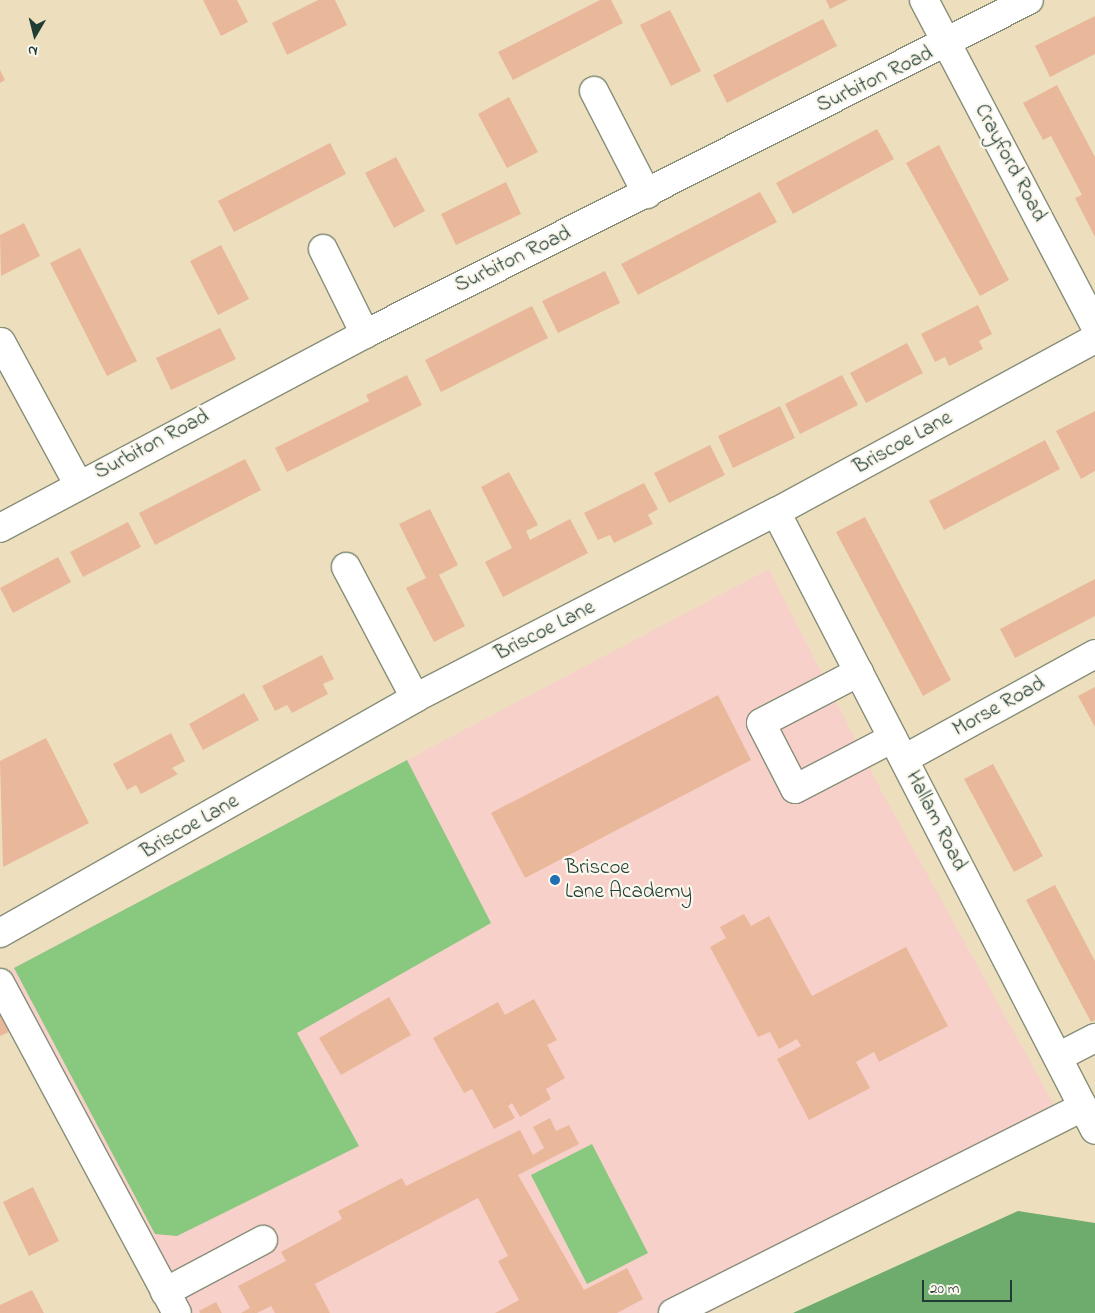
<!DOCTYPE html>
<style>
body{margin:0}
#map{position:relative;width:1095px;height:1313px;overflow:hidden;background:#eddfbd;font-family:"Indie Flower",sans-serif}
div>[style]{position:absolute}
.built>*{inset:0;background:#f7d0ca}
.green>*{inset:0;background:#88c87f}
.forest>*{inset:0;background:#6eac6e}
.building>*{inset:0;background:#e9b89b}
.roads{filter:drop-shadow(1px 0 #868e78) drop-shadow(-1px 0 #868e78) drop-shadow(0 1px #868e78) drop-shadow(0 -1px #868e78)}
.minor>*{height:28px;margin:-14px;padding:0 14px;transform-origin:14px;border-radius:14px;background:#fff}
.dots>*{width:14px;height:14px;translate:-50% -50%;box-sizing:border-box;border:2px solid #fbf7ec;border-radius:50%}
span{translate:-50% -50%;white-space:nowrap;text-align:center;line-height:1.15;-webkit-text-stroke:4.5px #fbf7ec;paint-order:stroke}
.street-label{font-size:21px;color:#1f3d34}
.poi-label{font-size:21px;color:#1f3d34}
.left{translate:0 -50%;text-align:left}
.north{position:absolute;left:10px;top:10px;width:50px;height:50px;-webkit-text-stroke:4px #fbf7ec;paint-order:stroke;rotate:188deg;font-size:14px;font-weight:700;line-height:20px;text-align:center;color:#1f3d34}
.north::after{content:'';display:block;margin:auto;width:18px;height:22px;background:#1f3d34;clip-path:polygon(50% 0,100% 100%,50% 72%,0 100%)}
.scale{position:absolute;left:922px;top:1280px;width:90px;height:22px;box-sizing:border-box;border:2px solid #1f3d34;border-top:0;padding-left:6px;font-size:15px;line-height:18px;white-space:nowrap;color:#1f3d34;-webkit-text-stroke:4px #fbf7ec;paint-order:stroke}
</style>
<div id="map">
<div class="built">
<div style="clip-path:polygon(769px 569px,882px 792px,1065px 1125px,709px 1313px,170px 1313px,0 975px)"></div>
</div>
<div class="green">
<div style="clip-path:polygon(407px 760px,491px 923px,297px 1033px,359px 1146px,177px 1236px,155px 1234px,14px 968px)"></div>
<div style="clip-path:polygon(592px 1144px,648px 1253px,587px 1284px,531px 1175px)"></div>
</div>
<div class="forest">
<div style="clip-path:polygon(1018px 1211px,1095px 1223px,1095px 1313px,793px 1313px)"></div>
</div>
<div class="building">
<div style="clip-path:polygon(203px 0,237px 0,248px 22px,221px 36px)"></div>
<div style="clip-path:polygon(318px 0,335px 0,347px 25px,287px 55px,272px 23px)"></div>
<div style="clip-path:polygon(600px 0,611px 0,623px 23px,513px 80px,498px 52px)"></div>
<div style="clip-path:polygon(826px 0,848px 0,830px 9px)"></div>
<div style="clip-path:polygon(670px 10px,701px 71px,671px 86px,640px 25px)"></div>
<div style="clip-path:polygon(1095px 16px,1095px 54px,1050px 77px,1035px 46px)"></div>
<div style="clip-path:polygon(823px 19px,837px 46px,727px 103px,713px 75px)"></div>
<div style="clip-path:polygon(0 70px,5px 80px,0 83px)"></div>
<div style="clip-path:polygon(1057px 85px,1095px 157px,1095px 237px,1075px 198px,1082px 195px,1051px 136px,1043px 140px,1023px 103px)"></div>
<div style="clip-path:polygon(509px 97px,538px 152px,507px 168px,478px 114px)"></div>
<div style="clip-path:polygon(877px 129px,894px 159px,793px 214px,776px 183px)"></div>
<div style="clip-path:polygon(330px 143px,346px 174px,234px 232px,218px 201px)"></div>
<div style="clip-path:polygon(939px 145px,1009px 280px,980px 296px,906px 163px)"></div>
<div style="clip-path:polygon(396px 157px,425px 211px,394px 228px,365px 173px)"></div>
<div style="clip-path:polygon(506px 182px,521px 214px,456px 245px,441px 214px)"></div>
<div style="clip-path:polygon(760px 192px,777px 222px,638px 295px,621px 264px)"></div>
<div style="clip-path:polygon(24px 223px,40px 256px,1px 276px,0 235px)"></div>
<div style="clip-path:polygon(221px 245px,249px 299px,218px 315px,190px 261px)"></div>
<div style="clip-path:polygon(80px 248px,137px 361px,107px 376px,50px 263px)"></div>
<div style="clip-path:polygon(605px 271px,620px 303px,558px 333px,542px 301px)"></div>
<div style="clip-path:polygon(978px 305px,992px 334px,979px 341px,983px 349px,949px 366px,945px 357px,935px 362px,921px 334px)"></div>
<div style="clip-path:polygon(532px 306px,548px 338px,441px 392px,425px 360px)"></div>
<div style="clip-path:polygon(220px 328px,236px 359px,171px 390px,156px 358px)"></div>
<div style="clip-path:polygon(907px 343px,923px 373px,866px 403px,850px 373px)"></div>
<div style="clip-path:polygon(407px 375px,422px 405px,287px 472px,275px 448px,369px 401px,366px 395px)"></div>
<div style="clip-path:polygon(842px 375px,858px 405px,800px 434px,785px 404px)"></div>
<div style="clip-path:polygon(780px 406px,795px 438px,733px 468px,718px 436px)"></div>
<div style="clip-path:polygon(1095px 411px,1095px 471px,1081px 479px,1056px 431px)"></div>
<div style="clip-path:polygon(1045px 440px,1060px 469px,944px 530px,929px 501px)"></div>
<div style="clip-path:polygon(710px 445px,725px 475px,669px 503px,654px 473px)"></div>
<div style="clip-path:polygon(245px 459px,261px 490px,155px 545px,139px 513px)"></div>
<div style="clip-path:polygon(509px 472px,538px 525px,526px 531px,530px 540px,570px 519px,588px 553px,503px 597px,485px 562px,512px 548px,481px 487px)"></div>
<div style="clip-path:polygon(644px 483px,658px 509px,648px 515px,653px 524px,614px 543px,610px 535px,598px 540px,584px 513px)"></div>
<div style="clip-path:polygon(430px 509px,458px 565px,439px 575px,465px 626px,434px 642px,406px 588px,426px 578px,399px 524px)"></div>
<div style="clip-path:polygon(865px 517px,951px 680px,923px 696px,836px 532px)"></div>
<div style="clip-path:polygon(128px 522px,141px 547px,83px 577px,70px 552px)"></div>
<div style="clip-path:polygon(58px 557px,71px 582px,13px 613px,0 588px)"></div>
<div style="clip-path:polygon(1095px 579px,1095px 616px,1015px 658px,1000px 629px)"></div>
<div style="clip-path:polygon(322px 655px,334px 679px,323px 684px,328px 694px,292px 713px,287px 705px,275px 711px,262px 686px)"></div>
<div style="clip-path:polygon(1095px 687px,1095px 727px,1078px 696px)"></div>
<div style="clip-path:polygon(244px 693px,259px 720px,203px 750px,189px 724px)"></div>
<div style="clip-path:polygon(718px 695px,751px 760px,525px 878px,491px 813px)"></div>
<div style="clip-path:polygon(171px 733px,185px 761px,172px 768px,178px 774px,141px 794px,136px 785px,127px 790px,113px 764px)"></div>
<div style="clip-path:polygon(46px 738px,89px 823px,3px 867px,0 761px)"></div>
<div style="clip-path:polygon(993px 764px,1043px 856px,1014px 872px,964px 779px)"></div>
<div style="clip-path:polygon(1055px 885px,1095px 961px,1095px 1020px,1091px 1022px,1026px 900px)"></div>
<div style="clip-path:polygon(744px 914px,751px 926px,769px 916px,812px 996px,906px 947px,948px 1026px,879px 1062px,874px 1052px,856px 1062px,870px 1088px,809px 1120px,777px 1059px,801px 1046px,797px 1039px,779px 1049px,770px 1032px,758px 1037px,710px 947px,726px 938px,720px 927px)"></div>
<div style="clip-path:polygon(389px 997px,411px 1035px,341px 1075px,319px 1038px)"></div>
<div style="clip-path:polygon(534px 999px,557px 1040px,547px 1045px,565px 1078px,546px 1089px,551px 1099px,520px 1117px,512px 1103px,508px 1106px,515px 1118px,494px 1129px,472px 1089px,464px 1093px,433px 1038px,498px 1002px,505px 1015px)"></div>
<div style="clip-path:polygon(0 1013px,9px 1032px,0 1036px)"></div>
<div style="clip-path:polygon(550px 1118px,556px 1131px,569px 1125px,579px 1144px,518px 1175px,584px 1290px,627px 1268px,643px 1299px,617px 1313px,495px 1313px,519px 1300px,498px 1261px,508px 1256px,478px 1198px,315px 1284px,330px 1313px,275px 1313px,271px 1306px,257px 1313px,241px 1313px,250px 1308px,238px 1286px,286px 1261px,281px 1252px,342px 1219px,338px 1211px,402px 1178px,406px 1186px,520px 1130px,533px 1155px,544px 1148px,533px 1127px)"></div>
<div style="clip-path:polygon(33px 1187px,59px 1241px,29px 1256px,3px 1202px)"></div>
<div style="clip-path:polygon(32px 1290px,44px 1313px,0 1313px,0 1305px)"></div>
<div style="clip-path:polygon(216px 1302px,222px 1313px,200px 1313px,199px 1311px)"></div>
</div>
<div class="roads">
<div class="minor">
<div style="left:924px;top:0;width:368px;rotate:62.3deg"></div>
<div style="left:594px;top:91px;width:116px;rotate:62.8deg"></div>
<div style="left:323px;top:249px;width:95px;rotate:63.7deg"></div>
<div style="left:1px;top:342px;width:162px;rotate:61.5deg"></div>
<div style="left:776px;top:512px;width:695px;rotate:62.7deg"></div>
<div style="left:0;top:528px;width:413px;rotate:-28deg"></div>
<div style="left:365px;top:334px;width:743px;rotate:-26.7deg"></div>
<div style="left:346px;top:567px;width:148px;rotate:62.2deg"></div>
<div style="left:859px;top:672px;width:110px;rotate:152.5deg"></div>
<div style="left:761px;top:723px;width:74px;rotate:62.7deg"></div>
<div style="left:795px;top:789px;width:110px;rotate:-27.5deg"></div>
<div style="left:904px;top:759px;width:218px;rotate:-28.8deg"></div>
<div style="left:0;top:933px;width:477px;rotate:-29.5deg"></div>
<div style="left:415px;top:698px;width:406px;rotate:-27.3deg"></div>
<div style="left:776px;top:512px;width:363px;rotate:-28.5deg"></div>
<div style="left:0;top:983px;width:374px;rotate:61.8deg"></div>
<div style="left:1058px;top:1057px;width:42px;rotate:-27.2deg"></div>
<div style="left:165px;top:1292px;width:111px;rotate:-28deg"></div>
<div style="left:673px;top:1313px;width:459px;rotate:-26.7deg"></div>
</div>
</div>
<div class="dots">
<div style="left:555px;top:880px;background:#1f6fb2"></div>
</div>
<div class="street-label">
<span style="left:875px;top:80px;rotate:-26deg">Surbiton Road</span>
<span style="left:1010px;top:163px;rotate:62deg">Crayford Road</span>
<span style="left:513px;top:260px;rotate:-26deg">Surbiton Road</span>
<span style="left:903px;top:443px;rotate:-29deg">Briscoe Lane</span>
<span style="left:152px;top:445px;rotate:-28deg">Surbiton Road</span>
<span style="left:545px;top:631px;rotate:-27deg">Briscoe Lane</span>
<span style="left:999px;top:707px;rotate:-29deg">Morse Road</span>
<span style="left:936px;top:821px;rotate:63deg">Hallam Road</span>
<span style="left:190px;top:827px;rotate:-30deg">Briscoe Lane</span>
</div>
<div class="poi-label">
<span class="left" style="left:565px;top:880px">Briscoe<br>Lane Academy</span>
</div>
<div class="north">N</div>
<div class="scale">20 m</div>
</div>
